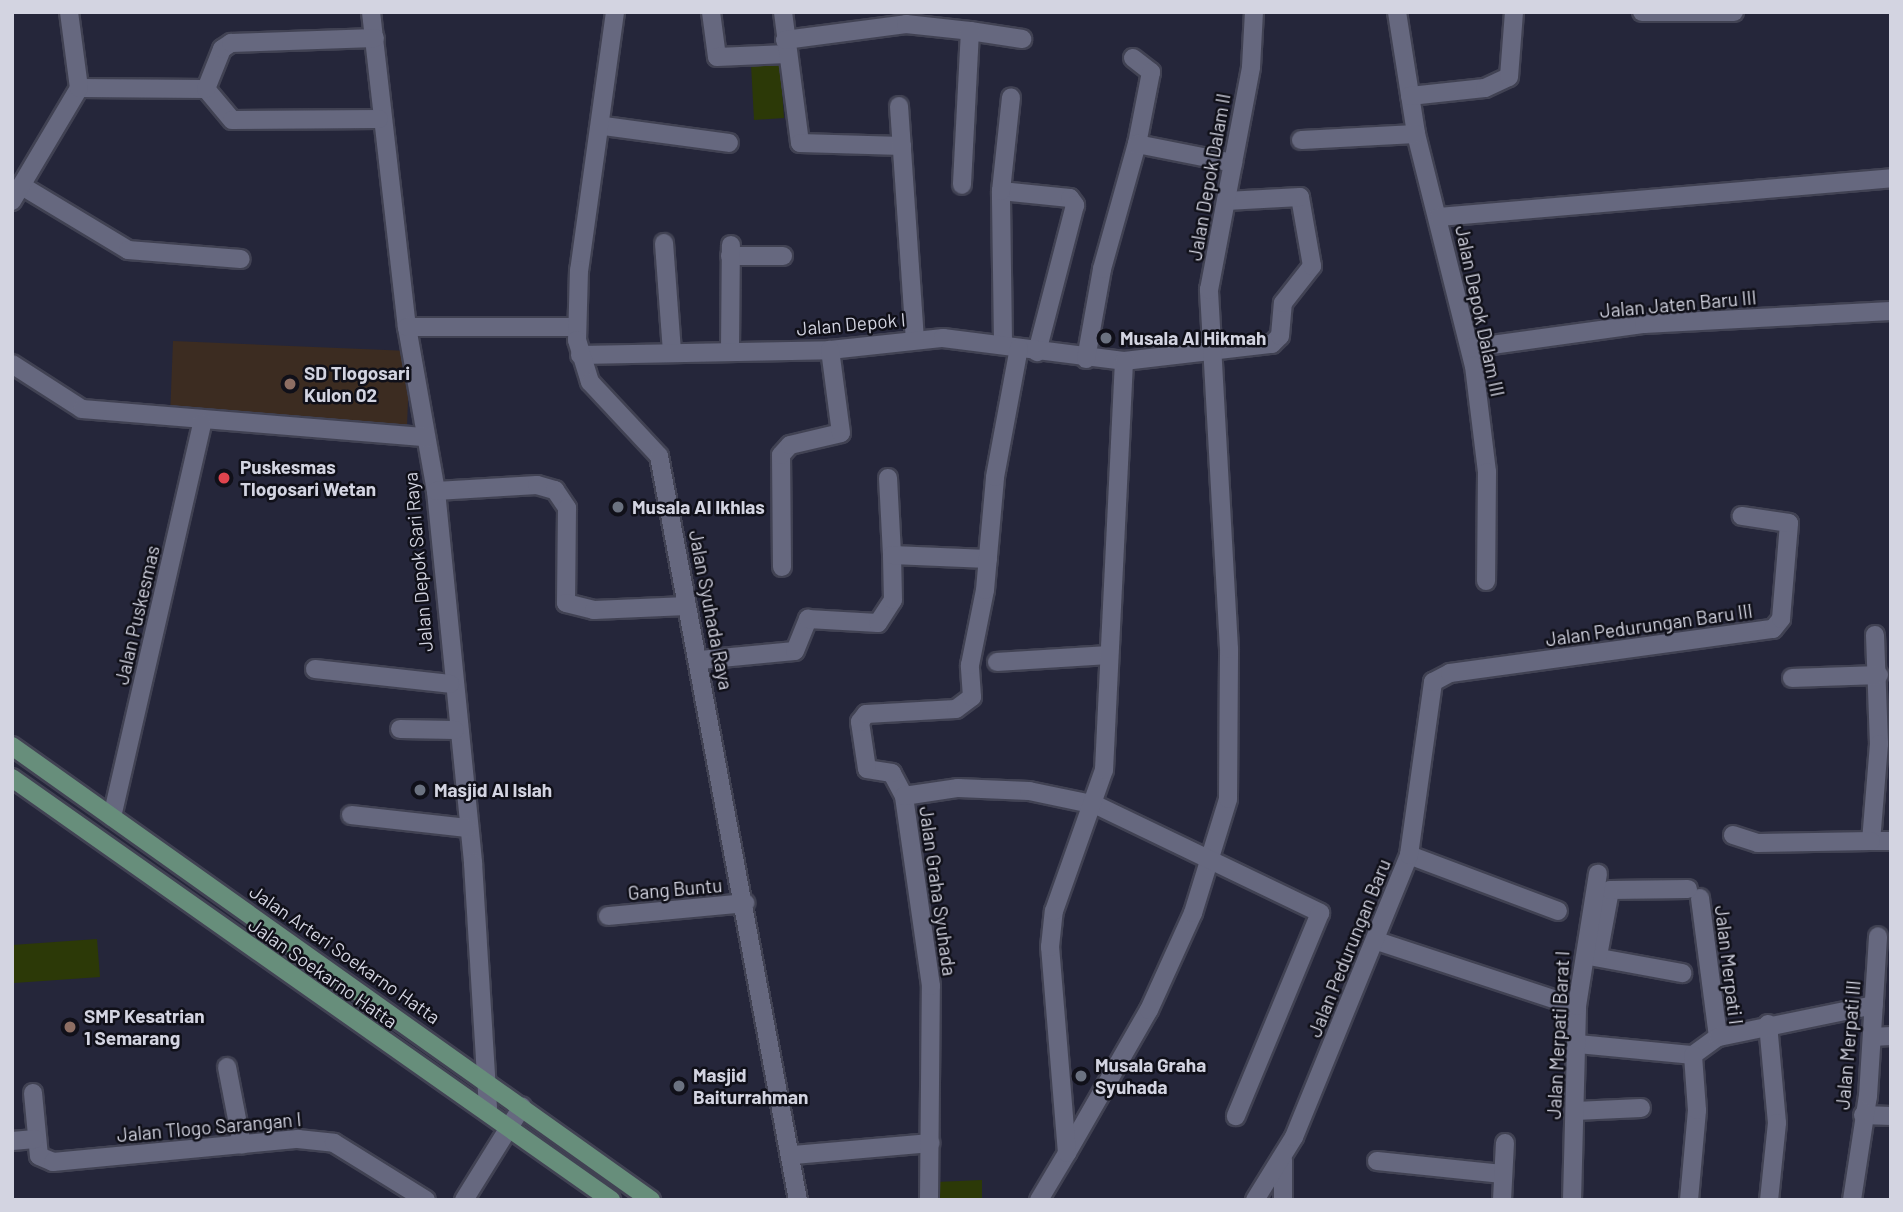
<!DOCTYPE html>
<style>
body{margin:0}
#map{position:relative;width:1903px;height:1212px;overflow:hidden;background:#25263a;font-family:Barlow,sans-serif}
div>[style]{position:absolute}
.education>*{inset:0;background:#3c2c21}
.green>*{inset:0;background:#2c3907}
.roads{filter:drop-shadow(2px 0 #414253) drop-shadow(-2px 0 #414253) drop-shadow(0 2px #414253) drop-shadow(0 -2px #414253)}
.minor>*{height:18px;margin:-9px;padding:0 9px;transform-origin:9px;border-radius:9px;background:#66687f}
.tertiary>*{height:18px;margin:-9px;padding:0 9px;transform-origin:9px;border-radius:9px;background:#66687f}
.primary>*{height:18px;margin:-9px;padding:0 9px;transform-origin:9px;border-radius:9px;background:#678e7b}
.dots>*{width:19px;height:19px;translate:-50% -50%;box-sizing:border-box;border:4px solid #101019;border-radius:50%}
span{translate:-50% -50%;white-space:nowrap;text-align:center;line-height:1.15;-webkit-text-stroke:5px #101019;paint-order:stroke}
.street-label{font-size:19px;color:#d3d4e1}
.poi-label{font-size:19px;color:#d3d4e1;font-weight:700}
.left{translate:0 -50%;text-align:left}
.frame{position:absolute;inset:0;border:14px solid #d3d4e1;pointer-events:none}
</style>
<div id="map">
<div class="education">
<div style="clip-path:polygon(173px 341px,410px 351px,407px 426px,170px 417px)"></div>
</div>
<div class="green">
<div style="clip-path:polygon(780px 63px,784px 118px,754px 120px,751px 64px)"></div>
<div style="clip-path:polygon(97px 939px,100px 977px,14px 983px,12px 945px)"></div>
<div style="clip-path:polygon(982px 1180px,982px 1200px,936px 1200px,936px 1182px)"></div>
</div>
<div class="roads">
<div class="minor">
<div style="left:371px;top:12px;width:317px;rotate:83.5deg"></div>
<div style="left:407px;top:327px;width:167px;rotate:80deg"></div>
<div style="left:436px;top:491px;width:374px;rotate:84.3deg"></div>
<div style="left:473px;top:863px;width:247px;rotate:86.5deg"></div>
<div style="left:711px;top:12px;width:45px;rotate:82.4deg"></div>
<div style="left:717px;top:57px;width:70px;rotate:-2.5deg"></div>
<div style="left:783px;top:12px;width:132px;rotate:82.6deg"></div>
<div style="left:800px;top:143px;width:102px;rotate:1.7deg"></div>
<div style="left:1397px;top:12px;width:123px;rotate:81.1deg"></div>
<div style="left:1416px;top:134px;width:239px;rotate:76deg"></div>
<div style="left:1474px;top:366px;width:107px;rotate:83deg"></div>
<div style="left:1487px;top:472px;width:109px;rotate:90.5deg"></div>
<div style="left:1642px;top:12px;width:92px"></div>
<div style="left:970px;top:31px;width:53px;rotate:8.7deg"></div>
<div style="left:785px;top:40px;width:122px;rotate:-7.5deg"></div>
<div style="left:906px;top:24px;width:64px;rotate:6.2deg"></div>
<div style="left:970px;top:31px;width:154px;rotate:93deg"></div>
<div style="left:1133px;top:58px;width:23px;rotate:38deg"></div>
<div style="left:1151px;top:72px;width:73px;rotate:101deg"></div>
<div style="left:79px;top:88px;width:127px;rotate:0.5deg"></div>
<div style="left:206px;top:89px;width:40px;rotate:50deg"></div>
<div style="left:232px;top:120px;width:147px;rotate:-0.4deg"></div>
<div style="left:206px;top:89px;width:43px;rotate:-68.2deg"></div>
<div style="left:222px;top:49px;width:11px;rotate:-34deg"></div>
<div style="left:231px;top:43px;width:144px;rotate:-2deg"></div>
<div style="left:1410px;top:96px;width:75px;rotate:-6.1deg"></div>
<div style="left:1485px;top:88px;width:26px;rotate:-25deg"></div>
<div style="left:1509px;top:77px;width:65px;rotate:-85.6deg"></div>
<div style="left:899px;top:106px;width:234px;rotate:86.1deg"></div>
<div style="left:604px;top:126px;width:126px;rotate:7.7deg"></div>
<div style="left:1301px;top:140px;width:115px;rotate:-3deg"></div>
<div style="left:22px;top:186px;width:124px;rotate:31.1deg"></div>
<div style="left:128px;top:250px;width:113px;rotate:4.6deg"></div>
<div style="left:1001px;top:191px;width:69px;rotate:5.8deg"></div>
<div style="left:1070px;top:198px;width:9px;rotate:54deg"></div>
<div style="left:1075px;top:205px;width:152px;rotate:104.5deg"></div>
<div style="left:12px;top:201px;width:131px;rotate:-59.3deg"></div>
<div style="left:79px;top:88px;width:77px;rotate:-97.5deg"></div>
<div style="left:1439px;top:217px;width:454px;rotate:-4.9deg"></div>
<div style="left:664px;top:243px;width:110px;rotate:85.8deg"></div>
<div style="left:730px;top:256px;width:53px"></div>
<div style="left:407px;top:327px;width:169px"></div>
<div style="left:1003px;top:342px;width:151px;rotate:-90.8deg"></div>
<div style="left:1001px;top:191px;width:94px;rotate:-83.9deg"></div>
<div style="left:1470px;top:348px;width:176px;rotate:-7.9deg"></div>
<div style="left:1644px;top:324px;width:247px;rotate:-3deg"></div>
<div style="left:730px;top:350px;width:105px;rotate:-89.5deg"></div>
<div style="left:580px;top:355px;width:250px;rotate:-1.1deg"></div>
<div style="left:830px;top:350px;width:114px;rotate:-6.1deg"></div>
<div style="left:943px;top:338px;width:182px;rotate:7.2deg"></div>
<div style="left:1124px;top:361px;width:149px;rotate:-6.6deg"></div>
<div style="left:1272px;top:344px;width:11px;rotate:-45deg"></div>
<div style="left:1280px;top:336px;width:33px;rotate:-85deg"></div>
<div style="left:1283px;top:303px;width:47px;rotate:-51.9deg"></div>
<div style="left:1312px;top:266px;width:70px;rotate:-99.9deg"></div>
<div style="left:1300px;top:197px;width:74px;rotate:176.9deg"></div>
<div style="left:1086px;top:359px;width:91px;rotate:-79.9deg"></div>
<div style="left:1102px;top:269px;width:130px;rotate:-74.4deg"></div>
<div style="left:1137px;top:144px;width:98px;rotate:11.2deg"></div>
<div style="left:12px;top:364px;width:83px;rotate:32.7deg"></div>
<div style="left:82px;top:409px;width:345px;rotate:4.7deg"></div>
<div style="left:888px;top:478px;width:77px;rotate:87deg"></div>
<div style="left:436px;top:491px;width:101px;rotate:-3.4deg"></div>
<div style="left:537px;top:485px;width:19px;rotate:16deg"></div>
<div style="left:555px;top:490px;width:22px;rotate:56deg"></div>
<div style="left:567px;top:508px;width:95px;rotate:90.6deg"></div>
<div style="left:566px;top:603px;width:29px;rotate:14deg"></div>
<div style="left:594px;top:610px;width:93px;rotate:-2.5deg"></div>
<div style="left:782px;top:567px;width:112px;rotate:-90.5deg"></div>
<div style="left:781px;top:455px;width:13px;rotate:-48deg"></div>
<div style="left:790px;top:445px;width:52px;rotate:-13.2deg"></div>
<div style="left:841px;top:433px;width:84px;rotate:-97.5deg"></div>
<div style="left:1875px;top:635px;width:109px;rotate:87.9deg"></div>
<div style="left:1879px;top:744px;width:97px;rotate:94.7deg"></div>
<div style="left:1871px;top:841px;width:20px"></div>
<div style="left:700px;top:660px;width:95px;rotate:-5.4deg"></div>
<div style="left:795px;top:651px;width:35px;rotate:-68deg"></div>
<div style="left:808px;top:619px;width:70px;rotate:3.3deg"></div>
<div style="left:878px;top:623px;width:27px;rotate:-57deg"></div>
<div style="left:893px;top:600px;width:45px;rotate:-91.3deg"></div>
<div style="left:892px;top:555px;width:96px;rotate:2.4deg"></div>
<div style="left:997px;top:662px;width:111px;rotate:-3.6deg"></div>
<div style="left:315px;top:669px;width:136px;rotate:6.3deg"></div>
<div style="left:1792px;top:678px;width:87px;rotate:-2deg"></div>
<div style="left:400px;top:729px;width:55px;rotate:1deg"></div>
<div style="left:904px;top:796px;width:26px;rotate:-118deg"></div>
<div style="left:892px;top:773px;width:25px;rotate:-171deg"></div>
<div style="left:867px;top:769px;width:48px;rotate:-98.5deg"></div>
<div style="left:860px;top:722px;width:10px;rotate:-53deg"></div>
<div style="left:866px;top:714px;width:90px;rotate:-3.2deg"></div>
<div style="left:956px;top:709px;width:20px;rotate:-37deg"></div>
<div style="left:972px;top:697px;width:32px;rotate:-94deg"></div>
<div style="left:970px;top:665px;width:76px;rotate:-78.7deg"></div>
<div style="left:985px;top:590px;width:113px;rotate:-84.9deg"></div>
<div style="left:995px;top:477px;width:131px;rotate:-79.5deg"></div>
<div style="left:351px;top:815px;width:117px;rotate:6.4deg"></div>
<div style="left:112px;top:817px;width:404px;rotate:-77.1deg"></div>
<div style="left:1733px;top:835px;width:26px;rotate:18deg"></div>
<div style="left:1758px;top:843px;width:113px;rotate:-1deg"></div>
<div style="left:1409px;top:855px;width:159px;rotate:20.6deg"></div>
<div style="left:1700px;top:898px;width:140px;rotate:82.6deg"></div>
<div style="left:608px;top:916px;width:138px;rotate:-5.4deg"></div>
<div style="left:1377px;top:941px;width:196px;rotate:18.2deg"></div>
<div style="left:1589px;top:956px;width:95px;rotate:10.4deg"></div>
<div style="left:1598px;top:956px;width:67px;rotate:-79.7deg"></div>
<div style="left:1610px;top:890px;width:78px;rotate:-0.7deg"></div>
<div style="left:1768px;top:1024px;width:99px;rotate:84.8deg"></div>
<div style="left:1777px;top:1123px;width:77px;rotate:95.9deg"></div>
<div style="left:1872px;top:1037px;width:19px;rotate:-3deg"></div>
<div style="left:1578px;top:1044px;width:116px;rotate:5.5deg"></div>
<div style="left:1693px;top:1055px;width:31px;rotate:-36deg"></div>
<div style="left:1718px;top:1037px;width:159px;rotate:-11.6deg"></div>
<div style="left:227px;top:1067px;width:79px;rotate:79.1deg"></div>
<div style="left:33px;top:1093px;width:63px;rotate:84.6deg"></div>
<div style="left:39px;top:1156px;width:15px;rotate:23deg"></div>
<div style="left:53px;top:1162px;width:246px;rotate:-5.4deg"></div>
<div style="left:298px;top:1139px;width:36px;rotate:6deg"></div>
<div style="left:334px;top:1143px;width:108px;rotate:31.8deg"></div>
<div style="left:1575px;top:1111px;width:66px;rotate:-2.6deg"></div>
<div style="left:1863px;top:1115px;width:28px;rotate:2deg"></div>
<div style="left:12px;top:1141px;width:23px;rotate:-5deg"></div>
<div style="left:1067px;top:1153px;width:165px;rotate:-60.2deg"></div>
<div style="left:1149px;top:1010px;width:107px;rotate:-65.6deg"></div>
<div style="left:1193px;top:913px;width:119px;rotate:-72.9deg"></div>
<div style="left:1228px;top:799px;width:150px;rotate:-89.6deg"></div>
<div style="left:1229px;top:649px;width:360px;rotate:-93.2deg"></div>
<div style="left:1209px;top:290px;width:227px;rotate:-79.3deg"></div>
<div style="left:1251px;top:67px;width:55px;rotate:-86.9deg"></div>
<div style="left:794px;top:1155px;width:137px;rotate:-5deg"></div>
<div style="left:1283px;top:1160px;width:40px;rotate:90deg"></div>
<div style="left:1377px;top:1161px;width:126px;rotate:5.9deg"></div>
<div style="left:464px;top:1200px;width:110px;rotate:-58.1deg"></div>
<div style="left:929px;top:1200px;width:214px;rotate:-89.5deg"></div>
<div style="left:931px;top:986px;width:192px;rotate:-98.1deg"></div>
<div style="left:904px;top:796px;width:55px;rotate:-8.4deg"></div>
<div style="left:958px;top:788px;width:71px;rotate:2.4deg"></div>
<div style="left:1029px;top:791px;width:68px;rotate:11.8deg"></div>
<div style="left:1096px;top:805px;width:249px;rotate:25.7deg"></div>
<div style="left:1320px;top:913px;width:220px;rotate:112.5deg"></div>
<div style="left:1039px;top:1200px;width:55px;rotate:-59.2deg"></div>
<div style="left:1067px;top:1153px;width:207px;rotate:-94.7deg"></div>
<div style="left:1050px;top:947px;width:36px;rotate:-84deg"></div>
<div style="left:1054px;top:911px;width:150px;rotate:-70.5deg"></div>
<div style="left:1104px;top:770px;width:409px;rotate:-87.2deg"></div>
<div style="left:1255px;top:1200px;width:74px;rotate:-58.2deg"></div>
<div style="left:1294px;top:1137px;width:305px;rotate:-67.8deg"></div>
<div style="left:1409px;top:855px;width:175px;rotate:-82.1deg"></div>
<div style="left:1433px;top:682px;width:19px;rotate:-28deg"></div>
<div style="left:1450px;top:673px;width:326px;rotate:-7.8deg"></div>
<div style="left:1773px;top:629px;width:13px;rotate:-51deg"></div>
<div style="left:1781px;top:619px;width:96px;rotate:-85.2deg"></div>
<div style="left:1789px;top:523px;width:48px;rotate:-171.5deg"></div>
<div style="left:1502px;top:1200px;width:57px;rotate:-87deg"></div>
<div style="left:1572px;top:1200px;width:194px;rotate:-88.5deg"></div>
<div style="left:1577px;top:1006px;width:134px;rotate:-81deg"></div>
<div style="left:1689px;top:1200px;width:90px;rotate:-84.9deg"></div>
<div style="left:1697px;top:1110px;width:55px;rotate:-94.2deg"></div>
<div style="left:1852px;top:1200px;width:105px;rotate:-81.3deg"></div>
<div style="left:1868px;top:1096px;width:160px;rotate:-86.4deg"></div>
</div>
<div class="tertiary">
<div style="left:615px;top:12px;width:260px;rotate:97.9deg"></div>
<div style="left:579px;top:270px;width:70px;rotate:91.6deg"></div>
<div style="left:577px;top:340px;width:44px;rotate:72.8deg"></div>
<div style="left:590px;top:382px;width:101px;rotate:47deg"></div>
<div style="left:659px;top:456px;width:757px;rotate:79.42deg"></div>
</div>
<div class="primary">
<div style="left:12px;top:746px;width:784px;rotate:35.39deg"></div>
<div style="left:12px;top:778px;width:733px;rotate:35.16deg"></div>
</div>
</div>
<div class="dots">
<div style="left:1106px;top:338px;background:#6b7280"></div>
<div style="left:290px;top:384px;background:#8d6e63"></div>
<div style="left:224px;top:478px;background:#e0444e"></div>
<div style="left:618px;top:507px;background:#6b7280"></div>
<div style="left:420px;top:790px;background:#6b7280"></div>
<div style="left:70px;top:1027px;background:#8d6e63"></div>
<div style="left:1081px;top:1076px;background:#6b7280"></div>
<div style="left:679px;top:1086px;background:#6b7280"></div>
</div>
<div class="street-label">
<span style="left:1209px;top:177px;rotate:-80deg">Jalan Depok Dalam II</span>
<span style="left:1678px;top:304px;rotate:-5deg">Jalan Jaten Baru III</span>
<span style="left:1480px;top:311px;rotate:78deg">Jalan Depok Dalam III</span>
<span style="left:851px;top:324px;rotate:-5deg">Jalan Depok I</span>
<span style="left:418px;top:562px;rotate:-95deg">Jalan Depok Sari Raya</span>
<span style="left:711px;top:610px;rotate:79deg">Jalan Syuhada Raya</span>
<span style="left:137px;top:615px;rotate:-77deg">Jalan Puskesmas</span>
<span style="left:1649px;top:625px;rotate:-8deg">Jalan Pedurungan Baru III</span>
<span style="left:675px;top:889px;rotate:-5deg">Gang Buntu</span>
<span style="left:938px;top:891px;rotate:82deg">Jalan Graha Syuhada</span>
<span style="left:1349px;top:948px;rotate:-68deg">Jalan Pedurungan Baru</span>
<span style="left:345px;top:954px;rotate:35deg">Jalan Arteri Soekarno Hatta</span>
<span style="left:1729px;top:965px;rotate:83deg">Jalan Merpati I</span>
<span style="left:323px;top:973px;rotate:35deg">Jalan Soekarno Hatta</span>
<span style="left:1558px;top:1035px;rotate:-87deg">Jalan Merpati Barat I</span>
<span style="left:1848px;top:1045px;rotate:-85deg">Jalan Merpati III</span>
<span style="left:209px;top:1127px;rotate:-5deg">Jalan Tlogo Sarangan I</span>
</div>
<div class="poi-label">
<span class="left" style="left:1120px;top:338px">Musala Al Hikmah</span>
<span class="left" style="left:304px;top:384px">SD Tlogosari<br>Kulon 02</span>
<span class="left" style="left:240px;top:478px">Puskesmas<br>Tlogosari Wetan</span>
<span class="left" style="left:632px;top:507px">Musala Al Ikhlas</span>
<span class="left" style="left:434px;top:790px">Masjid Al Islah</span>
<span class="left" style="left:84px;top:1027px">SMP Kesatrian<br>1 Semarang</span>
<span class="left" style="left:1095px;top:1076px">Musala Graha<br>Syuhada</span>
<span class="left" style="left:693px;top:1086px">Masjid<br>Baiturrahman</span>
</div>
<div class="frame"></div>
</div>
